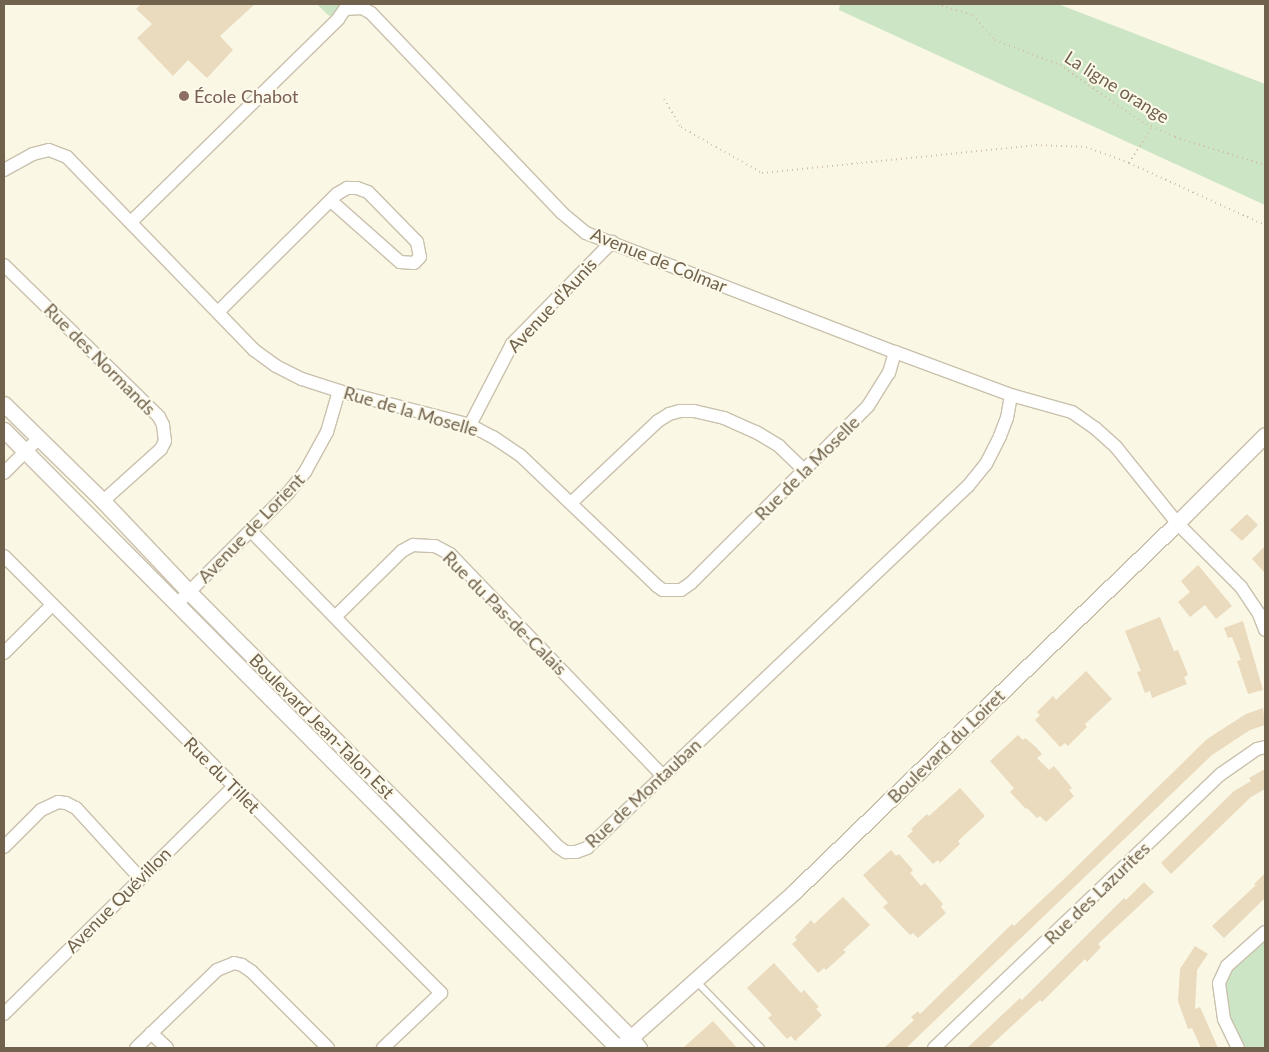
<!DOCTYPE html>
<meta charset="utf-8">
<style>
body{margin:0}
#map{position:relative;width:1269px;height:1052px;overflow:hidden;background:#faf7e5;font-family:Lato,sans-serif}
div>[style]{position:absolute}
.green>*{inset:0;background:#cbe5c5}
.building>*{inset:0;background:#eadabe}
.path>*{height:2px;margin-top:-1px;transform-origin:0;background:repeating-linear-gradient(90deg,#d1c0a3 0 1px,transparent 0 5px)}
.roads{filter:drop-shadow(1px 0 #cac1ad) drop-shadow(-1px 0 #cac1ad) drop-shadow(0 1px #cac1ad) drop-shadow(0 -1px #cac1ad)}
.service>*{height:6px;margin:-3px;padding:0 3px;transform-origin:3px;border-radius:3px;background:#fff}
.minor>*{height:12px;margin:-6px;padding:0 6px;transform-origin:6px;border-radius:6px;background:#fff}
.tertiary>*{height:15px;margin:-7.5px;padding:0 7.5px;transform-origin:7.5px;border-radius:7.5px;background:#fff}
.dots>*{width:14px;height:14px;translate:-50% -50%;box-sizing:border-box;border:2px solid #fdfaeb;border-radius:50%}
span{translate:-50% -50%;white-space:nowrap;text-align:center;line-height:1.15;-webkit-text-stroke:4px #fdfaeb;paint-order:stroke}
.street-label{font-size:18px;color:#70624d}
.education-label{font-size:18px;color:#785e54}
.left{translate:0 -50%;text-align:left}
.frame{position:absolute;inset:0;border:5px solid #70624d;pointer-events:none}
</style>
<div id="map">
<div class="green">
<div style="clip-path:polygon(317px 4px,344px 4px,338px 19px,328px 15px)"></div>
<div style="clip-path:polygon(840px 4px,1058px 4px,1265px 84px,1265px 205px,839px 10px)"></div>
<div style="clip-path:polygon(1265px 932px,1265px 1048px,1238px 1048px,1219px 983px)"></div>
</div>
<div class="building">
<div style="clip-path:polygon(141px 4px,255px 4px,220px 36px,233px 50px,207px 78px,188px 60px,173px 76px,137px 38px,152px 24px,136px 9px)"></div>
<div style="clip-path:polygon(1247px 514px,1258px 525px,1242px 541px,1230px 530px)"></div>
<div style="clip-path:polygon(1265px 546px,1265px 573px,1252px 559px)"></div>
<div style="clip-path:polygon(1198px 565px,1232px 606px,1216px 619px,1205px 605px,1190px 617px,1178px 602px,1190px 592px,1181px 581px)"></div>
<div style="clip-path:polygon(1160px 617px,1174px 651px,1178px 650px,1188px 675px,1184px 677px,1187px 684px,1152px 698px,1150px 691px,1145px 693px,1137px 672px,1141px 671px,1125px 631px)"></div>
<div style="clip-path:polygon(1243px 621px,1263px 690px,1248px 694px,1237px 661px,1241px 660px,1232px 637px,1228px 638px,1224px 628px)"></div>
<div style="clip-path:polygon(1086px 671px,1112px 699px,1085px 724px,1087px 727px,1068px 746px,1065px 743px,1060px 747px,1035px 720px,1040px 715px,1037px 712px,1053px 696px,1056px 700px)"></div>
<div style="clip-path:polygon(1263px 708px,1265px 725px,1250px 730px,1212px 755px,906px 1048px,884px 1048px,914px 1020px,911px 1017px,918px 1011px,920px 1014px,1012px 924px,1014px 926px,1063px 880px,1207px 739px,1246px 714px)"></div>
<div style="clip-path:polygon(1018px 735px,1023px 740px,1025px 738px,1036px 747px,1042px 754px,1037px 758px,1049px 770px,1054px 766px,1072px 788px,1069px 790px,1074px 796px,1046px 822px,1040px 816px,1037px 818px,1027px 808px,1026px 809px,1010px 792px,1014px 788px,990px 761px)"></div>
<div style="clip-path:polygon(1265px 769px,1265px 789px,1251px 797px,1171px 874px,1161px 863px,1234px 791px,1251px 781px,1249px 778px)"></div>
<div style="clip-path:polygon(960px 788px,985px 816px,958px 841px,960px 844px,940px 863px,938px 860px,933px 864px,907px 836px,913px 831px,911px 829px,927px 814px,929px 816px)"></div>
<div style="clip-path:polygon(891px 850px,896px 856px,899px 854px,913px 870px,910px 873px,921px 886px,925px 883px,943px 904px,941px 907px,946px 913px,918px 938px,913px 933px,910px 935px,883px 907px,888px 903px,863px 875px)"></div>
<div style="clip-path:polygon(1265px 873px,1265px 898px,1224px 938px,1212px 926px,1256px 885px,1254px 884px)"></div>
<div style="clip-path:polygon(1144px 882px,1154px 892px,1098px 944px,1101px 947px,1087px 962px,1085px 959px,1042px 1002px,1040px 1000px,988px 1048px,967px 1048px,1020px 998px,1022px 1000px,1124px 898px,1126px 900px)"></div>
<div style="clip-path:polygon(843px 897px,870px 925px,843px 950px,846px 952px,826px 970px,824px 968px,818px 973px,792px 944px,797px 940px,795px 937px,811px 920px,814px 924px)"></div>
<div style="clip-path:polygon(1195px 946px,1208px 954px,1197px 970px,1195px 1009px,1200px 1007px,1218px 1048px,1201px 1048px,1192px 1028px,1188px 1029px,1178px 1001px,1180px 969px)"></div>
<div style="clip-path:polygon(774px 963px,801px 993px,804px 990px,819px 1007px,816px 1009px,822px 1015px,795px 1041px,791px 1036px,787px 1039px,768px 1018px,772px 1015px,747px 988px)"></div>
<div style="clip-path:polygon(713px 1021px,737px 1048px,683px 1048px)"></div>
</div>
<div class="path">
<div style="left:937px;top:4px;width:38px;rotate:17deg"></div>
<div style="left:973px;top:15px;width:33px;rotate:49deg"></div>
<div style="left:995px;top:40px;width:70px;rotate:21deg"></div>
<div style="left:1060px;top:65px;width:100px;rotate:34.8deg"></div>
<div style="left:1142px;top:122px;width:36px;rotate:24deg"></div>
<div style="left:1175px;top:137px;width:94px;rotate:17.3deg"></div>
<div style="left:664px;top:99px;width:33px;rotate:59deg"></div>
<div style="left:681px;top:127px;width:93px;rotate:29.6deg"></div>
<div style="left:762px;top:173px;width:275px;rotate:-5.8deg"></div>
<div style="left:1036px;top:145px;width:50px;rotate:2.3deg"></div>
<div style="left:1086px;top:147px;width:46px;rotate:20.4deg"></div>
<div style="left:1129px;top:163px;width:149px;rotate:24.5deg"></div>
<div style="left:1129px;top:163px;width:43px;rotate:-57.4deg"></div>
</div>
<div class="roads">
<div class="service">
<div style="left:696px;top:981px;width:93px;rotate:45.9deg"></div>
</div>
<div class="minor">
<div style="left:4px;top:170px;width:33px;rotate:-29deg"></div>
<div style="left:33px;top:154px;width:16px;rotate:-14deg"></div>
<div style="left:49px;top:150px;width:19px;rotate:21deg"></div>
<div style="left:67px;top:157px;width:269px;rotate:45.9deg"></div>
<div style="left:254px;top:350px;width:27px;rotate:36deg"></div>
<div style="left:276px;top:366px;width:29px;rotate:27deg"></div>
<div style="left:302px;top:379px;width:39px;rotate:18deg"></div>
<div style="left:339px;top:391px;width:135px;rotate:14.5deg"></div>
<div style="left:470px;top:425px;width:26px;rotate:28deg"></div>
<div style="left:493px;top:437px;width:32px;rotate:34deg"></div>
<div style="left:520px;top:455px;width:190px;rotate:43.7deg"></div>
<div style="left:657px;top:586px;width:7px;rotate:34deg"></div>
<div style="left:663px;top:590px;width:18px"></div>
<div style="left:681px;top:590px;width:12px;rotate:-35deg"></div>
<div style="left:691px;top:583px;width:250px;rotate:-45deg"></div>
<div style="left:868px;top:406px;width:39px;rotate:-58deg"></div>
<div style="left:889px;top:373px;width:22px;rotate:-74deg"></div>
<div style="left:131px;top:222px;width:290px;rotate:-44.4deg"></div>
<div style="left:338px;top:19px;width:12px;rotate:-55deg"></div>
<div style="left:345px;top:9px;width:17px;rotate:-3deg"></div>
<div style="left:362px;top:8px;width:10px;rotate:29deg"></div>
<div style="left:371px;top:13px;width:277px;rotate:46.3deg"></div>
<div style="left:562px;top:213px;width:31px;rotate:40deg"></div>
<div style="left:586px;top:233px;width:331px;rotate:21.1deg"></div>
<div style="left:895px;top:352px;width:124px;rotate:20.3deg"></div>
<div style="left:1011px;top:395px;width:63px;rotate:15.6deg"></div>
<div style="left:1072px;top:412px;width:28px;rotate:35deg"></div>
<div style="left:1095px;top:428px;width:28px;rotate:42deg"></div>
<div style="left:1116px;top:447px;width:97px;rotate:51.2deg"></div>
<div style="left:1177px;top:523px;width:91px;rotate:45deg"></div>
<div style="left:1241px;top:587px;width:32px;rotate:56deg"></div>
<div style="left:1259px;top:614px;width:17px;rotate:69deg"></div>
<div style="left:4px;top:265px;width:217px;rotate:44.4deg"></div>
<div style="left:159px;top:417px;width:9px;rotate:63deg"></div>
<div style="left:163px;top:425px;width:16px;rotate:83deg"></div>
<div style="left:165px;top:441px;width:9px;rotate:117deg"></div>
<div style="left:161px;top:449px;width:78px;rotate:138.1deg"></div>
<div style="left:219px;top:311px;width:166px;rotate:-44.8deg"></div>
<div style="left:337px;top:194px;width:12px;rotate:-31deg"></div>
<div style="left:347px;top:188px;width:10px"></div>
<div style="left:357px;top:188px;width:12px;rotate:20deg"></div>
<div style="left:368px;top:192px;width:70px;rotate:45.6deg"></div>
<div style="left:417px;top:242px;width:15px;rotate:79deg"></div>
<div style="left:420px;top:257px;width:8px;rotate:135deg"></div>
<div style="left:414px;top:263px;width:14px;rotate:-176deg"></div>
<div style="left:400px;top:262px;width:92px;rotate:-138.5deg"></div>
<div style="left:470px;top:425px;width:91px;rotate:-62.6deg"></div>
<div style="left:512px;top:344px;width:143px;rotate:-45.6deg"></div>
<div style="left:4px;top:473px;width:48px;rotate:-45deg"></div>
<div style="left:571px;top:503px;width:120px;rotate:-43.3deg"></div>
<div style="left:658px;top:421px;width:13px;rotate:-32deg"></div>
<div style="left:669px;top:414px;width:11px;rotate:-15deg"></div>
<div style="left:680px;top:411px;width:14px"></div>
<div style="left:694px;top:411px;width:31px;rotate:13deg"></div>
<div style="left:724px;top:418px;width:35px;rotate:24deg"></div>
<div style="left:756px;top:432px;width:27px;rotate:31deg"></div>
<div style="left:779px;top:446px;width:36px;rotate:44deg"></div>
<div style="left:251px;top:531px;width:439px;rotate:45.8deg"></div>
<div style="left:557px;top:846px;width:11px;rotate:34deg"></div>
<div style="left:566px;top:852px;width:10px"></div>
<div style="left:576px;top:852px;width:12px;rotate:-20deg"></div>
<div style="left:587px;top:848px;width:526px;rotate:-43.54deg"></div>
<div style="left:968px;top:486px;width:28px;rotate:-51deg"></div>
<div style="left:986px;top:464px;width:31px;rotate:-63deg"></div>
<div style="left:1000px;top:436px;width:19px;rotate:-69deg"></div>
<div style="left:1007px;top:418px;width:23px;rotate:-80deg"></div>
<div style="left:4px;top:556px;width:618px;rotate:45deg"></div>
<div style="left:441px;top:993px;width:80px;rotate:136.5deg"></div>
<div style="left:182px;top:599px;width:150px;rotate:-45deg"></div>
<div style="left:288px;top:493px;width:27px;rotate:-51deg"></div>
<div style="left:305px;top:472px;width:46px;rotate:-61.2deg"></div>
<div style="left:327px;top:432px;width:43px;rotate:-73.7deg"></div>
<div style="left:336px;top:616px;width:93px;rotate:-44.6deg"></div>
<div style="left:402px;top:551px;width:13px;rotate:-29deg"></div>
<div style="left:413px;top:545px;width:22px;rotate:3deg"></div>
<div style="left:435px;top:546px;width:17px;rotate:28deg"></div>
<div style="left:450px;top:554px;width:306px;rotate:46.2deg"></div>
<div style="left:4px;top:653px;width:68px;rotate:-45deg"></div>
<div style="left:4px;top:847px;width:52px;rotate:-45deg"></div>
<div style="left:41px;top:810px;width:19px;rotate:-25deg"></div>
<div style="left:58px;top:802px;width:8px;rotate:7deg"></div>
<div style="left:66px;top:803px;width:11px;rotate:27deg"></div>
<div style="left:76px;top:808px;width:95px;rotate:47.6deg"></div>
<div style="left:4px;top:1014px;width:322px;rotate:-44.7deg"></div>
<div style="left:151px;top:1033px;width:22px;rotate:43deg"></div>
<div style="left:136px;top:1048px;width:112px;rotate:-43.9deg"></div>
<div style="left:217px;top:970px;width:18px;rotate:-22deg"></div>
<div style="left:234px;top:963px;width:8px;rotate:14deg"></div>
<div style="left:242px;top:965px;width:11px;rotate:34deg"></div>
<div style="left:251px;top:971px;width:109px;rotate:45deg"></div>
<div style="left:934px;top:1048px;width:397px;rotate:-43.7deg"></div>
<div style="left:1221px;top:774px;width:44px;rotate:-34.8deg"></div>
<div style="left:1257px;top:749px;width:8px;rotate:-14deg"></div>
<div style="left:1238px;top:1048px;width:32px;rotate:-116deg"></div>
<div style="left:1224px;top:1019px;width:36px;rotate:-98deg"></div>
<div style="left:1219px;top:983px;width:19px;rotate:-65deg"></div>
<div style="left:1227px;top:966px;width:51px;rotate:-41.8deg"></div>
</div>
<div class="tertiary">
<div style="left:4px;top:404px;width:139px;rotate:44.4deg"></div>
<div style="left:103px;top:501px;width:125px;rotate:46.6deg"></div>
<div style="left:189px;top:592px;width:628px;rotate:45.26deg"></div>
<div style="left:631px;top:1038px;width:13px;rotate:51deg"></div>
<div style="left:4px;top:430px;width:871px;rotate:45.19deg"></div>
<div style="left:619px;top:1048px;width:236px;rotate:-41.7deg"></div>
<div style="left:795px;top:891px;width:530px;rotate:-43.93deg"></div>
<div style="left:1177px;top:523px;width:124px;rotate:-45deg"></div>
</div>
</div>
<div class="dots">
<div style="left:184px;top:96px;background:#8d6e63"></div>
</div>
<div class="street-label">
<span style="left:1117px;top:87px;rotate:32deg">La ligne orange</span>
<span style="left:659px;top:260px;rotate:22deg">Avenue de Colmar</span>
<span style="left:552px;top:305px;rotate:-47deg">Avenue d'Aunis</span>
<span style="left:100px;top:359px;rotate:45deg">Rue des Normands</span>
<span style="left:411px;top:411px;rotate:16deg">Rue de la Moselle</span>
<span style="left:807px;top:468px;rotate:-45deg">Rue de la Moselle</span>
<span style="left:251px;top:528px;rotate:-46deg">Avenue de Lorient</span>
<span style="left:505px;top:613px;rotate:45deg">Rue du Pas-de-Calais</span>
<span style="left:322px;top:726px;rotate:45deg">Boulevard Jean-Talon Est</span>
<span style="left:946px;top:746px;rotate:-44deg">Boulevard du Loiret</span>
<span style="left:222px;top:775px;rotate:45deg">Rue du Tillet</span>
<span style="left:643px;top:793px;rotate:-43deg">Rue de Montauban</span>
<span style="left:1097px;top:893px;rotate:-44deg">Rue des Lazurites</span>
<span style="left:118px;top:900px;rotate:-45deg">Avenue Quévillon</span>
</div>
<div class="education-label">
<span class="left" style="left:194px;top:96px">École Chabot</span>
</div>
<div class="frame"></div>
</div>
